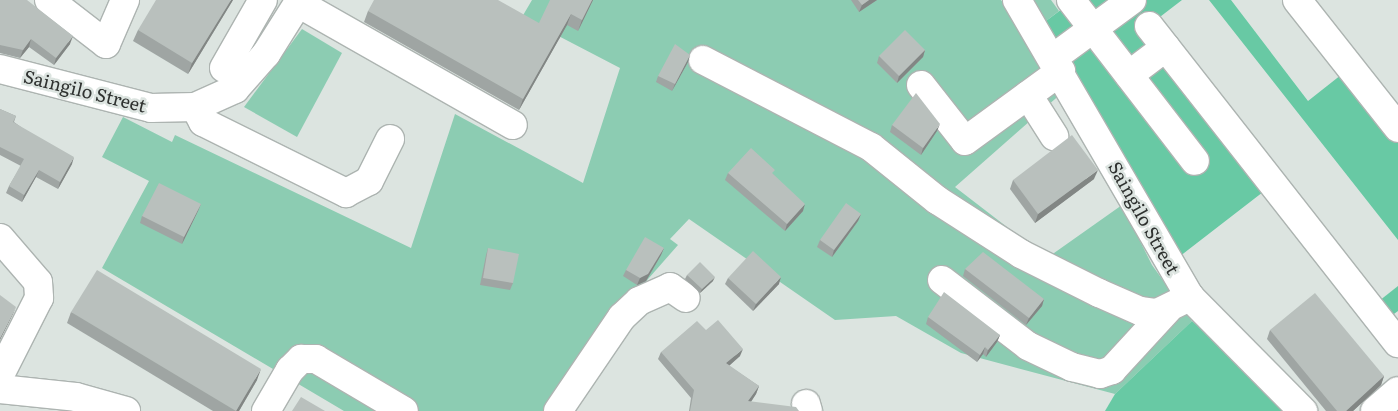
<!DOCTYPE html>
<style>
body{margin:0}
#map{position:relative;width:1398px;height:411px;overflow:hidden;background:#dce4e0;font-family:Literata,serif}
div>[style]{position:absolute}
.green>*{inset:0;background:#8cccb2}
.forest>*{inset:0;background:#68c9a4}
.roads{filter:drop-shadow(1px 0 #adb4b1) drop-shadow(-1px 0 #adb4b1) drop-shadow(0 1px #adb4b1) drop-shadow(0 -1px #adb4b1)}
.minor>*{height:28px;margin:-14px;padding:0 14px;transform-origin:14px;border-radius:14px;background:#fff}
.wall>*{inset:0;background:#9fa5a3}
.shaded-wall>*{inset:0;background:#828684}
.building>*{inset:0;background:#b9c0bd}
span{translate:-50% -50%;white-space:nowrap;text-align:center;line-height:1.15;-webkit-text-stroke:5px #dce4e0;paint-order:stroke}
.street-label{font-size:18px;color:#2f3230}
</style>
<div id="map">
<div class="green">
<div style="clip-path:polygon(532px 0,1001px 0,1063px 92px,955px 187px,1047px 258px,1122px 205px,1152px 265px,1192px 321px,1115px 394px,961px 353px,896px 316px,835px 320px,689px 219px,670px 239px,678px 245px,634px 295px,548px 411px,344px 411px,102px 268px,149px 181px,102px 157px,123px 117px,172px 142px,175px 135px,411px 248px,455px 114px,583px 183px,620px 68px,522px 17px)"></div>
<div style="clip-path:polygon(1031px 0,1051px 0,1059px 11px,1046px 21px)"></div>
<div style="clip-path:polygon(302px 29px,342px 53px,297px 137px,244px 107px)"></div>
</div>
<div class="forest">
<div style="clip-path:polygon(1074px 0,1182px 0,1139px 33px,1263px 192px,1175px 260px,1046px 21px)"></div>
<div style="clip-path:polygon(1209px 0,1231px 0,1308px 101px,1346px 71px,1398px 136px,1398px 240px)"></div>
<div style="clip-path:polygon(1398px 286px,1398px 311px,1372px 330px,1360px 316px)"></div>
<div style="clip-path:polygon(1192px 321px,1254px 373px,1291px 411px,1105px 411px,1115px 394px)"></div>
</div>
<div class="roads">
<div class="minor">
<div style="left:49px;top:0;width:72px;rotate:37.7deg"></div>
<div style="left:106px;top:44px;width:48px;rotate:-66.6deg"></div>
<div style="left:1017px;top:0;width:344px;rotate:59.8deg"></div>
<div style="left:1190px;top:297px;width:161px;rotate:45.3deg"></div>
<div style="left:1071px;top:0;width:203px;rotate:52.4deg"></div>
<div style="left:1297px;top:0;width:163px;rotate:51.7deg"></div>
<div style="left:298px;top:3px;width:247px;rotate:29.6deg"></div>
<div style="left:1149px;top:26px;width:403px;rotate:51.9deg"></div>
<div style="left:1053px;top:58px;width:98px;rotate:-36.3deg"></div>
<div style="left:703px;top:60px;width:189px;rotate:27.4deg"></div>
<div style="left:871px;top:147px;width:85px;rotate:38.8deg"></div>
<div style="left:937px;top:200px;width:100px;rotate:32.7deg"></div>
<div style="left:1021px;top:254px;width:87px;rotate:26.6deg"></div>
<div style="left:1099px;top:293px;width:45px;rotate:23.7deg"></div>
<div style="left:1140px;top:311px;width:17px;rotate:7deg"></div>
<div style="left:1157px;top:313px;width:37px;rotate:-26deg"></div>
<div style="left:224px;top:68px;width:78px;rotate:-60.2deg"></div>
<div style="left:0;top:69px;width:156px;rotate:14.5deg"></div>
<div style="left:151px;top:108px;width:44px;rotate:-1.3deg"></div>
<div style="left:195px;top:107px;width:44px;rotate:-24.2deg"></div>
<div style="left:235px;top:89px;width:47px;rotate:-48.5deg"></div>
<div style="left:266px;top:54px;width:64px;rotate:-57.8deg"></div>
<div style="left:1129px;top:75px;width:46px;rotate:-37.1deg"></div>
<div style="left:921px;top:85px;width:71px;rotate:51.8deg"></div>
<div style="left:965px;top:141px;width:119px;rotate:-36.1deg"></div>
<div style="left:1028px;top:95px;width:49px;rotate:57.6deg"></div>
<div style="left:195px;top:107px;width:17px;rotate:62deg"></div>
<div style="left:203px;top:122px;width:160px;rotate:26.4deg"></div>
<div style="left:346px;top:193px;width:26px;rotate:-28deg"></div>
<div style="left:369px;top:181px;width:47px;rotate:-63.4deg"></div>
<div style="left:0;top:238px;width:58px;rotate:49.2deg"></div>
<div style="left:38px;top:282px;width:16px;rotate:86deg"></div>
<div style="left:39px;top:298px;width:86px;rotate:116.9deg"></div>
<div style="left:942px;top:280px;width:108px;rotate:37.5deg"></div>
<div style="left:1028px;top:346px;width:49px;rotate:25.5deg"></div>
<div style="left:1072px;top:367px;width:29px;rotate:14deg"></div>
<div style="left:1100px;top:374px;width:13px;rotate:-18deg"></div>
<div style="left:1112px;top:370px;width:83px;rotate:-47.4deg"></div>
<div style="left:0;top:389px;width:76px;rotate:6deg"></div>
<div style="left:76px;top:397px;width:52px;rotate:15.6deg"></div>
<div style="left:806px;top:404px;width:7px;rotate:74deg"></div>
<div style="left:266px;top:411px;width:48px;rotate:-59.7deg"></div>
<div style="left:290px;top:370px;width:16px;rotate:-45deg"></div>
<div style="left:301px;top:359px;width:15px"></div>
<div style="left:316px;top:359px;width:102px;rotate:30.6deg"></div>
<div style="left:558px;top:411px;width:114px;rotate:-55.8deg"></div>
<div style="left:622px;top:317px;width:23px;rotate:-43deg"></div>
<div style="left:639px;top:301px;width:34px;rotate:-24deg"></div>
<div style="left:670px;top:287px;width:19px;rotate:35deg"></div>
<div style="left:1375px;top:411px;width:30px;rotate:-41deg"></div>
</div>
</div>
<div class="wall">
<div style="clip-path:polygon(0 0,70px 44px,54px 65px,29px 47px,20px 58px,0 53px)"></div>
<div style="clip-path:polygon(233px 0,188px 74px,133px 41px,138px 30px)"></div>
<div style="clip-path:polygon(593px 0,578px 31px,567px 25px,519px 110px,364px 22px,368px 11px,539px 23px)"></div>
<div style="clip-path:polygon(851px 0,877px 0,859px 12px)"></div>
<div style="clip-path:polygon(925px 50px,923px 57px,897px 83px,877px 63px,879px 56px)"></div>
<div style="clip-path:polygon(688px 62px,672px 91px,656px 82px,658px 76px)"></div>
<div style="clip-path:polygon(0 109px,16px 116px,14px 122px,72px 164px,58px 189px,36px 177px,22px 202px,6px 193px,9px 186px,21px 166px,0 155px)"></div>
<div style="clip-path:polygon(892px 125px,937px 131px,921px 155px,890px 132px)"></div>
<div style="clip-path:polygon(728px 173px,773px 174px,803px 211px,785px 231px,725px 180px)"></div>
<div style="clip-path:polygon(1094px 179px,1035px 223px,1010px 189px,1013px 180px)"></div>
<div style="clip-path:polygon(201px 204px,198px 211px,182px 244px,140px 223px,142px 216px)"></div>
<div style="clip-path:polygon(861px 214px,858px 221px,832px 257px,817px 247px,820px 240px)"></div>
<div style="clip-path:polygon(488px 248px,513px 283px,510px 290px,480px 285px,486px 255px)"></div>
<div style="clip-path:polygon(664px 248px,661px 255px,646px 281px,637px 285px,623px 276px,626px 270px)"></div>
<div style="clip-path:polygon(965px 269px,1044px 299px,1042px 306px,1026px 325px,963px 276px)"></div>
<div style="clip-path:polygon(687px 275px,713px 281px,700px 293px,685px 279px)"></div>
<div style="clip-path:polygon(728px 278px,779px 284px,753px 311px,725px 284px)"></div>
<div style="clip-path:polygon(71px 312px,257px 380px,239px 411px,213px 411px,67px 323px)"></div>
<div style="clip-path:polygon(928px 317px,1000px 335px,997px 342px,986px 357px,983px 354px,977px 362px,926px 324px)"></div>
<div style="clip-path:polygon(1270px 330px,1384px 376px,1381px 385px,1353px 411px,1326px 411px,1267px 339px)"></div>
<div style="clip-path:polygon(661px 352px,740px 356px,729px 366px,759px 386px,756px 394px,751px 402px,799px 411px,689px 411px,691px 398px,658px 359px)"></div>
</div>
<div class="shaded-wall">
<div style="clip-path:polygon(231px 0,233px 0,188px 74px,192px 63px)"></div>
<div style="clip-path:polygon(592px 0,593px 0,578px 31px,582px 20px)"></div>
<div style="clip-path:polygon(869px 0,877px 0,859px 12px,862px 5px)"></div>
<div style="clip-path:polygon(571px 14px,567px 25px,519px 110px,523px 99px)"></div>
<div style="clip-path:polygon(73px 36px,70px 44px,54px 65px,56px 58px)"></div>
<div style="clip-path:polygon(31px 39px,29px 47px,20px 58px,23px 50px)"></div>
<div style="clip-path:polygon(925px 50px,923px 57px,897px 83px,899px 76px)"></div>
<div style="clip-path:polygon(690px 55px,688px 62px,672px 91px,675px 84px)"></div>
<div style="clip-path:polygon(940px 124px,937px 131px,921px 155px,923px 148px)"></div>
<div style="clip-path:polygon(74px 157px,72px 164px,58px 189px,60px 182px)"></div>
<div style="clip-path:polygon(39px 170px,36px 177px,22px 202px,24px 195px)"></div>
<div style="clip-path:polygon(1098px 170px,1094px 179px,1035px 223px,1038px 214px)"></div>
<div style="clip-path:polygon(201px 204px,198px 211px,182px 244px,184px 237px)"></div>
<div style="clip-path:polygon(805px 204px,803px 211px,785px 231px,787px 224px)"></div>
<div style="clip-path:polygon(861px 214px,858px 221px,832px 257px,834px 250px)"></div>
<div style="clip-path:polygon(664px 248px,661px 255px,646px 281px,637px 285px,640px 278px)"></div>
<div style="clip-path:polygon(715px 277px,713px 281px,700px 293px,702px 289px)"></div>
<div style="clip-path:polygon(781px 277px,779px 284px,753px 311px,756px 304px)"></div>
<div style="clip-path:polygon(1044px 299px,1042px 306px,1026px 325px,1029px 318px)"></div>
<div style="clip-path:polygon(16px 307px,13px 314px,0 340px,0 338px)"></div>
<div style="clip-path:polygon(1000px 335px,997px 342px,986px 357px,988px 350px)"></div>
<div style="clip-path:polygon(985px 347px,983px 354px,977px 362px,980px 355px)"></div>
<div style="clip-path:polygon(743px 349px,740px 356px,723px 371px,726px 363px)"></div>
<div style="clip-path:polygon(261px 369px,257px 380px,239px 411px,236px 411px)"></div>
<div style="clip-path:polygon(1384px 376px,1381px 385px,1353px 411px,1346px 411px)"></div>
<div style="clip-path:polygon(759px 386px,756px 394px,746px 409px,748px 401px)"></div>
</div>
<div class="building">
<div style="clip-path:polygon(0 0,27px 0,73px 36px,56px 58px,31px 39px,23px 50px,0 45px)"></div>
<div style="clip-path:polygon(156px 0,231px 0,192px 63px,138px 30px)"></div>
<div style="clip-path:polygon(374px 0,498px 0,539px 23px,550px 0,592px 0,582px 20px,571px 14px,523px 99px,368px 11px)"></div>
<div style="clip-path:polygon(858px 0,869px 0,862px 5px)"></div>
<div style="clip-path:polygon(905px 30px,925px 50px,899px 76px,879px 56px)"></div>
<div style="clip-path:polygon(675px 44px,690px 55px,675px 84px,658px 76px)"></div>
<div style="clip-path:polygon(916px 93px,940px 124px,923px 148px,892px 125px)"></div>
<div style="clip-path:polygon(0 109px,16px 116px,13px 122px,74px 157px,60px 182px,39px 170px,24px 195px,9px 186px,24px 159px,0 147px)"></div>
<div style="clip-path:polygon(1072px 135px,1098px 170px,1038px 214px,1013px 180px)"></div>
<div style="clip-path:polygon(751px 148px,775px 170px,772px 173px,805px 204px,787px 224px,728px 173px)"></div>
<div style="clip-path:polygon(159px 183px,201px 204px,184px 237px,142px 216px)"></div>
<div style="clip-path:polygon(846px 203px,861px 214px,834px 250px,820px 240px)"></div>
<div style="clip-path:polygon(645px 237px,664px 248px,648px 274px,640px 278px,626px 270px)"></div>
<div style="clip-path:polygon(488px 248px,519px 254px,513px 283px,483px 278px)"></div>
<div style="clip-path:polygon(753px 251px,781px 277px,756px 304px,728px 278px)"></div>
<div style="clip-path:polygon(983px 252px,1044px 299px,1029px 318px,965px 269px)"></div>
<div style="clip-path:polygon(700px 262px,715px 277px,702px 289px,687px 275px)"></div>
<div style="clip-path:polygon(97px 270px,261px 369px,236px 411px,71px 312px)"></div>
<div style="clip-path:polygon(944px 292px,1000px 335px,988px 350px,985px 347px,980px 355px,928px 317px)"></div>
<div style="clip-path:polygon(1315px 293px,1384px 376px,1346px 411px,1337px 411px,1270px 330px)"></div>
<div style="clip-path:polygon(0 295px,16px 307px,0 338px)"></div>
<div style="clip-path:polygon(718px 320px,743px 349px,726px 363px,759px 386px,748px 401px,796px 407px,799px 411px,690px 411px,694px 390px,661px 352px,697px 321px,706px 330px)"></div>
<div style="clip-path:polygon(301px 397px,325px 411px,292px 411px)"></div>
</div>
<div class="street-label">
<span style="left:85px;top:91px;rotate:14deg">Saingilo Street</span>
<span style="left:1144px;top:218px;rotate:61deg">Saingilo Street</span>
</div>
</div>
